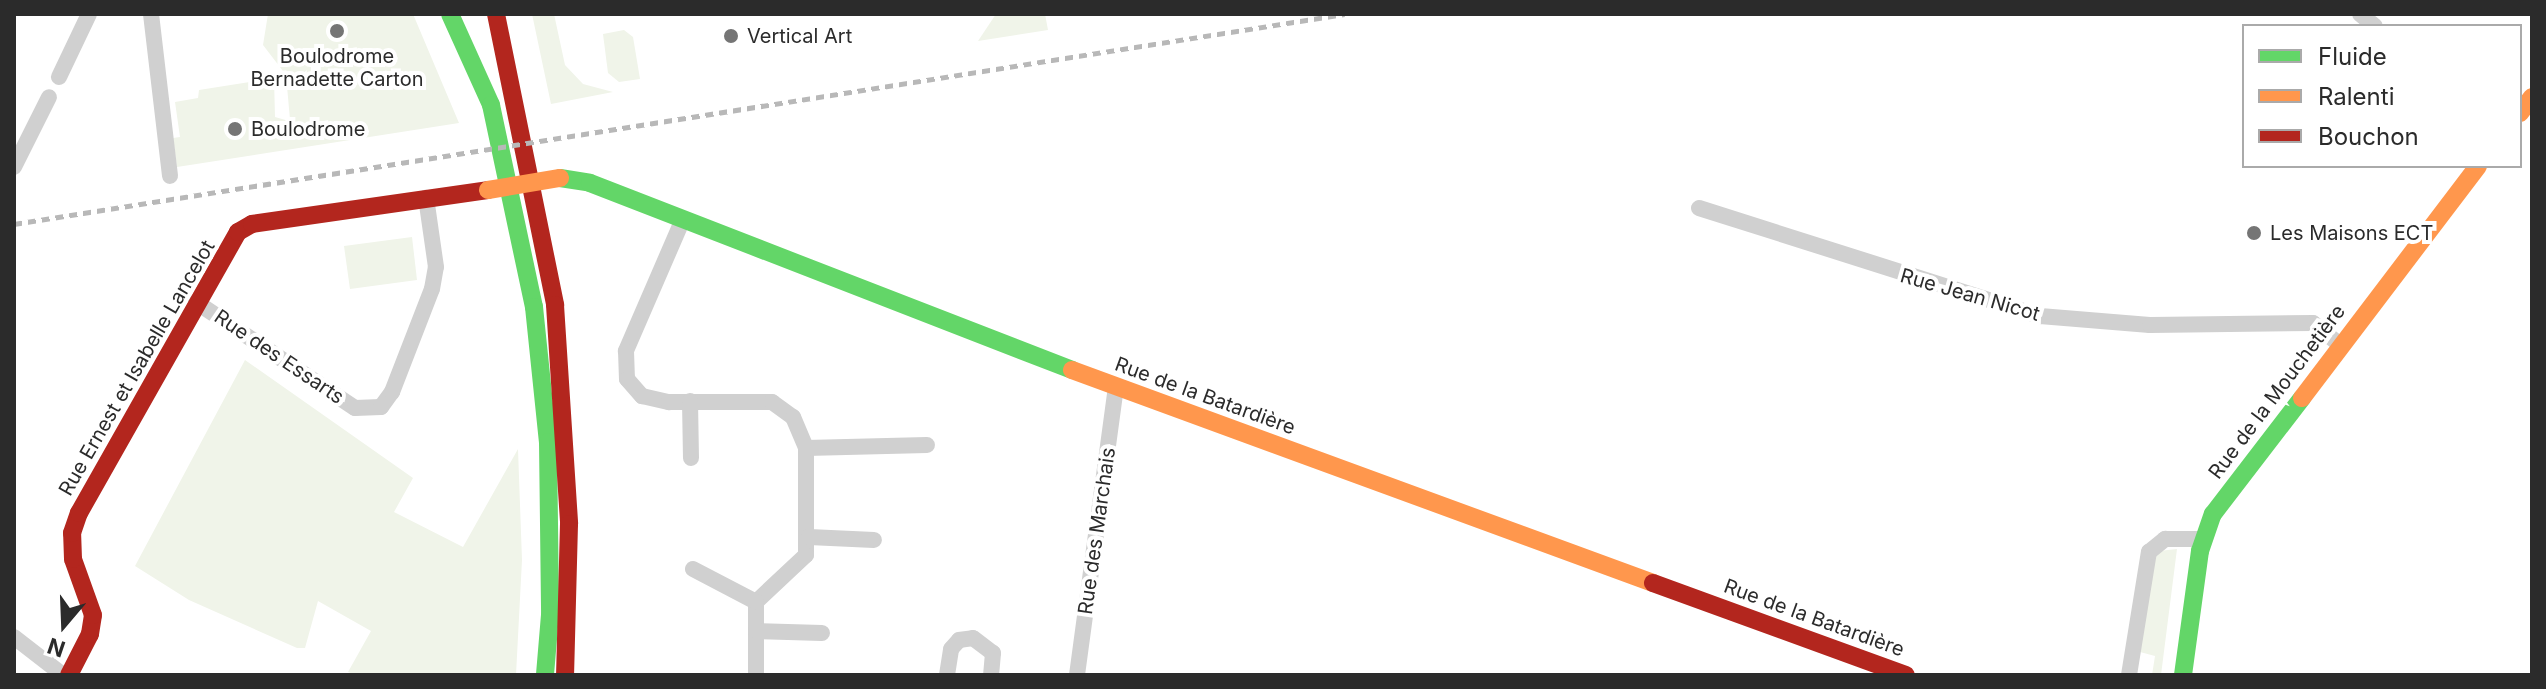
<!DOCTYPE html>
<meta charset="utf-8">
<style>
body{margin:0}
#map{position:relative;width:2546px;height:689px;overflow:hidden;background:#fff;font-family:Inter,sans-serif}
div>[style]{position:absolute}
.green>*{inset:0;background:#f0f4e9}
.street>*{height:16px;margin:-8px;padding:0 8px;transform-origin:8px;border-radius:8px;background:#d0d0d0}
.fast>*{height:18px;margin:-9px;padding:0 9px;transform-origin:9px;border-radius:9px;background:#63d668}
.slow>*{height:18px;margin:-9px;padding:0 9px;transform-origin:9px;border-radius:9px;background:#ff974d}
.jam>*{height:18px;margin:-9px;padding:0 9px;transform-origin:9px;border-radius:9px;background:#b3261e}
.rail>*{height:5px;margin-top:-2.5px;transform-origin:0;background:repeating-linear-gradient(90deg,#b8b8b8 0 8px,transparent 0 14px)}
.slow-bridge>*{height:18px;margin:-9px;padding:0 9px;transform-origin:9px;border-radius:9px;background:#ff974d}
.dots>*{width:22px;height:22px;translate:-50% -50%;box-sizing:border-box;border:4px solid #fff;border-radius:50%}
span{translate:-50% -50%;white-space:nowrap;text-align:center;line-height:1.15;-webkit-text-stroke:8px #fff;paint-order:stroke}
.poi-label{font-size:20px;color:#2b2b2b}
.left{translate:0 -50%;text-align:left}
.street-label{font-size:20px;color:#2b2b2b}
.frame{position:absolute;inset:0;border:16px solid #2b2b2b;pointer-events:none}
.legend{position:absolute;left:2242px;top:24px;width:280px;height:144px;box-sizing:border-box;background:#fff;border:2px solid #aaa;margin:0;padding:10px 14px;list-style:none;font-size:24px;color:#2b2b2b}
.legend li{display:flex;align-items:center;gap:16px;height:40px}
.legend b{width:40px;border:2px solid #aaa}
.north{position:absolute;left:24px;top:585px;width:80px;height:80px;-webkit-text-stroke:6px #fff;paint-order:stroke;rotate:199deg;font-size:22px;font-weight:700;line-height:32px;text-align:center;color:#2b2b2b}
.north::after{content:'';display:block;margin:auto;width:28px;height:36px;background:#2b2b2b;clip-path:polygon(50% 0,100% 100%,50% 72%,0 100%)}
</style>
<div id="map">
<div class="green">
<div style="clip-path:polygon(268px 14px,413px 14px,459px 123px,177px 167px,173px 138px,180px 137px,175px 102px,198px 98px,199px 90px,274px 78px,275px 117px,289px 121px,291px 131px,286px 75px,263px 45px)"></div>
<div style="clip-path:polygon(532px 14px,554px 14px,565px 65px,583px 84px,613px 92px,551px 104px)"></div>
<div style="clip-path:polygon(996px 14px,1045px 14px,1048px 30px,978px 41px)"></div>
<div style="clip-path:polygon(624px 30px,633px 37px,640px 79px,619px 82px,608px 73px,603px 34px)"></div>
<div style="clip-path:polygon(412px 237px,417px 280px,350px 289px,344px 246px)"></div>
<div style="clip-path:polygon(245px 360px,413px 478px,394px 512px,463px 547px,518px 449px,522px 560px,516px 675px,356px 675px,348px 672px,371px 631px,318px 601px,305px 648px,297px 648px,189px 600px,135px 566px)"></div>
<div style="clip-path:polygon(2177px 549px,2161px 675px,2152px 675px,2155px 656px,2140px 652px,2151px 560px,2159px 551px)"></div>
</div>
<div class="street">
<div style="left:151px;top:14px;width:163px;rotate:83.3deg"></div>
<div style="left:2360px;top:14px;width:19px;rotate:39deg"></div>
<div style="left:59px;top:77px;width:70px;rotate:-64.5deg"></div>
<div style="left:14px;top:167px;width:78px;rotate:-63.4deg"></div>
<div style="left:1699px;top:208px;width:358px;rotate:17.6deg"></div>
<div style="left:2040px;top:316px;width:110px;rotate:4.7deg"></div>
<div style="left:2150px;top:325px;width:163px;rotate:-0.7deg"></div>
<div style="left:2313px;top:323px;width:35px;rotate:39deg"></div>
<div style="left:683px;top:219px;width:144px;rotate:113.4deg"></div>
<div style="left:626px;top:351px;width:28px;rotate:88deg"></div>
<div style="left:627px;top:379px;width:23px;rotate:49deg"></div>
<div style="left:642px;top:396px;width:28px;rotate:13deg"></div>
<div style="left:669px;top:402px;width:103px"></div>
<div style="left:772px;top:402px;width:26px;rotate:36deg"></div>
<div style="left:793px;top:417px;width:34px;rotate:67deg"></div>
<div style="left:806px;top:448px;width:107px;rotate:90deg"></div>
<div style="left:806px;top:555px;width:69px;rotate:136.8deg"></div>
<div style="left:756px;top:602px;width:73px;rotate:90deg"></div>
<div style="left:196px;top:302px;width:191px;rotate:33.7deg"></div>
<div style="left:355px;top:408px;width:26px;rotate:-2deg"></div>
<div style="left:381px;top:407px;width:19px;rotate:-54deg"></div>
<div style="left:392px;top:392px;width:110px;rotate:-68.8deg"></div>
<div style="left:432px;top:289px;width:22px;rotate:-80deg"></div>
<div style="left:436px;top:267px;width:70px;rotate:-98.2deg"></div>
<div style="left:690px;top:401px;width:57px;rotate:89deg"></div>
<div style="left:806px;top:448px;width:121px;rotate:-1.4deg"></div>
<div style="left:809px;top:537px;width:65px;rotate:2.6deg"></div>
<div style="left:693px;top:569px;width:71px;rotate:27.6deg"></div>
<div style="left:756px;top:631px;width:66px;rotate:1.7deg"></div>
<div style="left:14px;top:637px;width:62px;rotate:37.8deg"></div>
<div style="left:947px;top:675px;width:26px;rotate:-81deg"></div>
<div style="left:951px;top:649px;width:12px;rotate:-48deg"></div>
<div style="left:959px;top:640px;width:14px;rotate:-8deg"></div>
<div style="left:973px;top:638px;width:25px;rotate:37deg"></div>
<div style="left:993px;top:653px;width:22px;rotate:95deg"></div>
<div style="left:1077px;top:675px;width:291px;rotate:-82.3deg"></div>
<div style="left:2129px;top:675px;width:125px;rotate:-80.8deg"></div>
<div style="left:2149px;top:552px;width:21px;rotate:-39deg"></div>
<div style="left:2165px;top:539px;width:37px"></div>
</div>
<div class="fast">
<div style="left:450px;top:14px;width:100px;rotate:65.7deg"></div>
<div style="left:491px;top:105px;width:207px;rotate:78deg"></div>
<div style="left:534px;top:307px;width:136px;rotate:84.1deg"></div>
<div style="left:548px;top:442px;width:173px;rotate:89.3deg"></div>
<div style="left:550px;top:615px;width:60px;rotate:94.8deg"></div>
<div style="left:560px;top:178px;width:30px;rotate:9deg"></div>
<div style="left:590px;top:183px;width:517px;rotate:21.2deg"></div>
<div style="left:2183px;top:675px;width:125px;rotate:-82.2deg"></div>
<div style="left:2200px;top:551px;width:39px;rotate:-71deg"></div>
<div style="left:2213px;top:514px;width:146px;rotate:-52.5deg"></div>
</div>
<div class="slow">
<div style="left:2520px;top:113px;width:20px;rotate:-53deg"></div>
<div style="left:1072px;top:370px;width:619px;rotate:20.13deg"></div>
<div style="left:2302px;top:398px;width:291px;rotate:-52.8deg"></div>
</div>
<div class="jam">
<div style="left:496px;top:14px;width:297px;rotate:78.5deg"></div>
<div style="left:555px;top:305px;width:219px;rotate:86.3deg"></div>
<div style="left:569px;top:524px;width:151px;rotate:91.5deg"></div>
<div style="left:1653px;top:583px;width:269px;rotate:20deg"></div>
<div style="left:69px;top:675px;width:46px;rotate:-62.9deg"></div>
<div style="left:90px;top:634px;width:19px;rotate:-81deg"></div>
<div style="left:93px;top:615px;width:59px;rotate:-109.7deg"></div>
<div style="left:73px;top:559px;width:26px;rotate:-92deg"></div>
<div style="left:72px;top:533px;width:21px;rotate:-71deg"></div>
<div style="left:79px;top:513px;width:323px;rotate:-60.5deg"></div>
<div style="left:238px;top:232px;width:16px;rotate:-30deg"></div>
<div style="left:252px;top:224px;width:238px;rotate:-8.2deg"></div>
</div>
<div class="rail">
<div style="left:14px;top:224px;width:1347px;rotate:-8.97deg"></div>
</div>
<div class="slow-bridge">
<div style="left:488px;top:190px;width:73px;rotate:-9.5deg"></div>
</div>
<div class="dots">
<div style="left:337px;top:31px;background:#757575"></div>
<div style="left:731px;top:36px;background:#757575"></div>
<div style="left:235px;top:129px;background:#757575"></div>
<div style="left:2254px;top:233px;background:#757575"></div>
</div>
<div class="poi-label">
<span class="left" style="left:747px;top:36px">Vertical Art</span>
<span style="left:337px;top:68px">Boulodrome<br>Bernadette Carton</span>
<span class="left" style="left:251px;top:129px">Boulodrome</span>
<span class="left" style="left:2270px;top:233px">Les Maisons ECT</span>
</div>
<div class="street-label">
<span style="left:1970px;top:295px;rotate:16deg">Rue Jean Nicot</span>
<span style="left:279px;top:357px;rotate:34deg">Rue des Essarts</span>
<span style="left:137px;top:368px;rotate:-60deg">Rue Ernest et Isabelle Lancelot</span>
<span style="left:2277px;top:392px;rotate:-53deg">Rue de la Mouchetière</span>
<span style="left:1205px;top:396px;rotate:20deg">Rue de la Batardière</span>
<span style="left:1097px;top:531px;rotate:-82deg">Rue des Marchais</span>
<span style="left:1814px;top:618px;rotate:20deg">Rue de la Batardière</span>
</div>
<div class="frame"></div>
<ul class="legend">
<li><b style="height:10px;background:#63d668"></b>Fluide</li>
<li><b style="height:10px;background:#ff974d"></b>Ralenti</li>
<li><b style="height:10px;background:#b3261e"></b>Bouchon</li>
</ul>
<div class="north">N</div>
</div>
